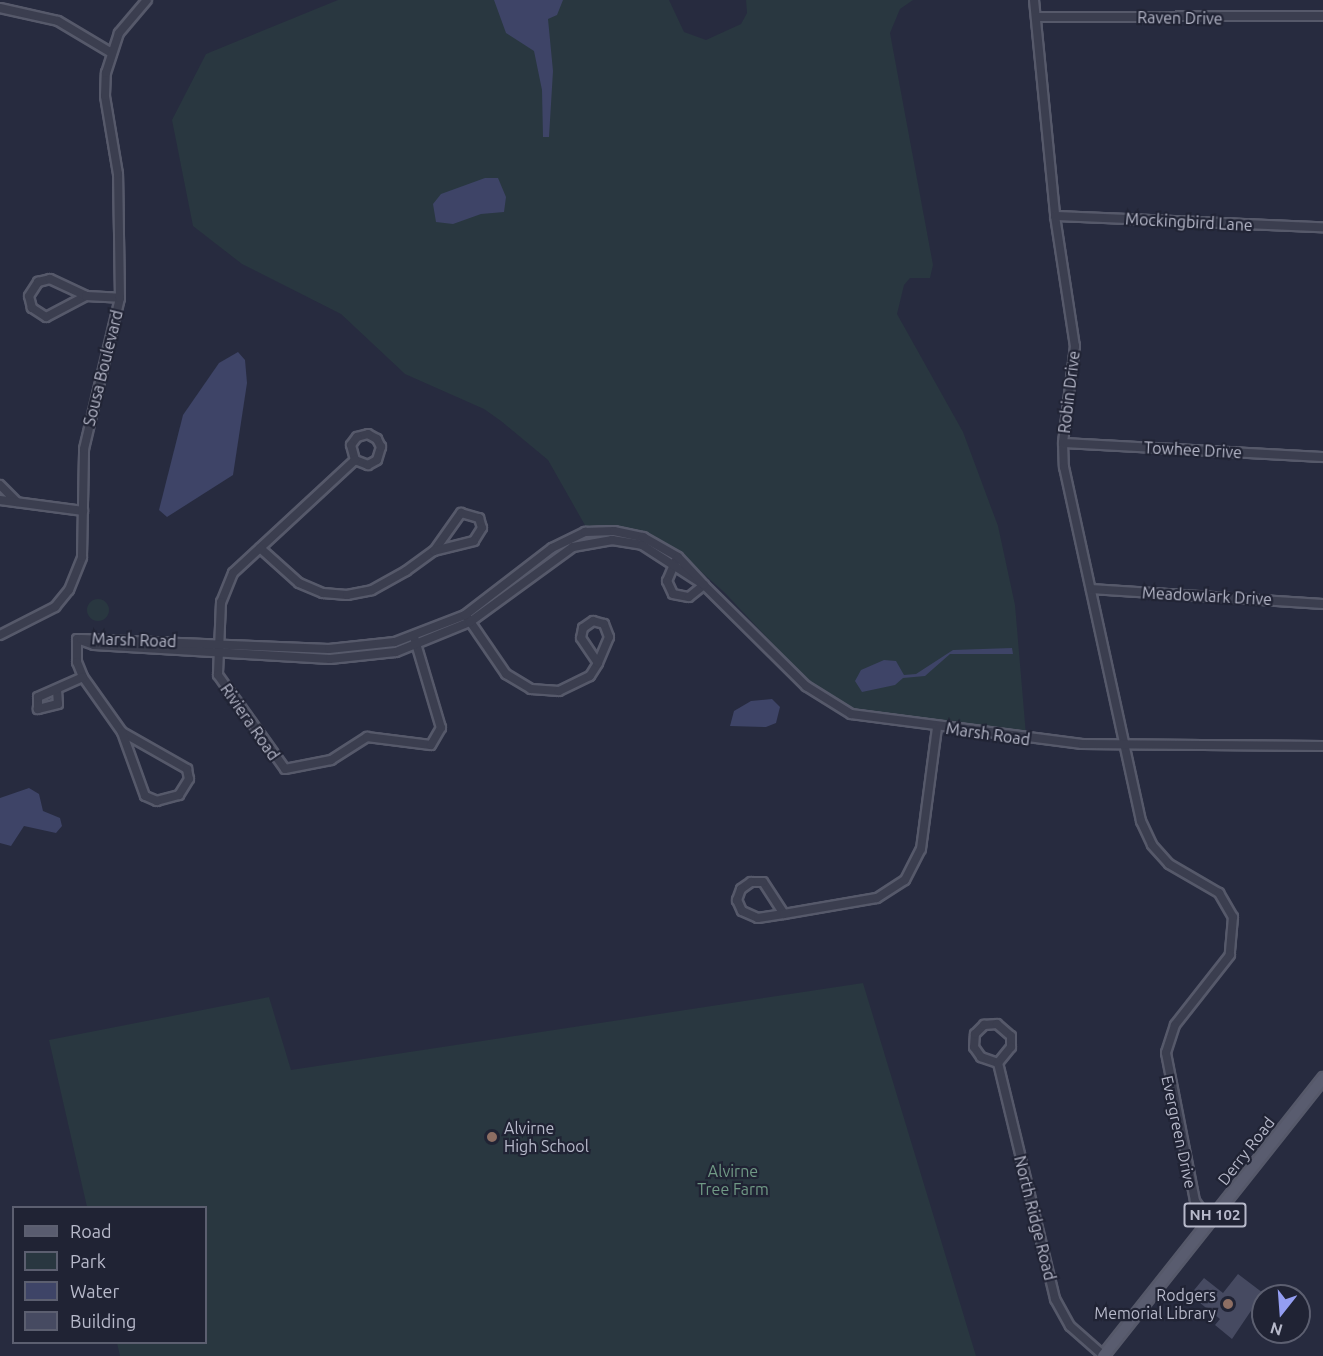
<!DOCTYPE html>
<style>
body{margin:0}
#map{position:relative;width:1323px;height:1356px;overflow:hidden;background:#272b3f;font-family:Ubuntu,sans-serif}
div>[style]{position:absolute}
.green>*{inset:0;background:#293740}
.round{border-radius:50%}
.water>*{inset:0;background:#3e4467}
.building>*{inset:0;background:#464a61}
.roads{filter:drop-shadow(2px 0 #56596a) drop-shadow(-2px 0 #56596a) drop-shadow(0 2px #56596a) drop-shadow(0 -2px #56596a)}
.minor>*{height:8px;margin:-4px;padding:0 4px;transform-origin:4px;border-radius:4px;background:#3b3e4f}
.major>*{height:10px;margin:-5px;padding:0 5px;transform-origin:5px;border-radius:5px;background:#595c6f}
.dots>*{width:16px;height:16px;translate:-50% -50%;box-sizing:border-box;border:3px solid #202334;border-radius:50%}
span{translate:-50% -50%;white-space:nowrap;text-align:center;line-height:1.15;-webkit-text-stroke:4.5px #202334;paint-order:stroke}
.shield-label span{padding:2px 4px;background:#202334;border:2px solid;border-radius:4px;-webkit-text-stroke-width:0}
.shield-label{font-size:15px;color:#b7b9ca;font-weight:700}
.street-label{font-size:16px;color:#b7b9ca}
.poi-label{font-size:16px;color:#b7b9ca}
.left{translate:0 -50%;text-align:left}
.right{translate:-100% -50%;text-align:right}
.park-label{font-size:16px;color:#709985}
.legend{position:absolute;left:12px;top:1206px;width:195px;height:138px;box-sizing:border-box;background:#202334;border:2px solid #5c5f70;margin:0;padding:8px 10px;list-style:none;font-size:18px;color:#b7b9ca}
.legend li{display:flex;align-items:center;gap:12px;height:30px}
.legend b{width:30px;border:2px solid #5c5f70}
.north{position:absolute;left:1251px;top:1284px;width:60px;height:60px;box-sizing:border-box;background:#202334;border:2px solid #5c5f70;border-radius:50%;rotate:197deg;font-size:16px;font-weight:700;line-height:24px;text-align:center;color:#b7b9ca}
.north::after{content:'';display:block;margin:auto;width:21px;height:27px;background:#949ef2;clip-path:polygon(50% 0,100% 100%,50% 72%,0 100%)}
</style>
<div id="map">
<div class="green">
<div style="clip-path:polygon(338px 0,669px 0,684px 32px,706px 40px,741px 24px,747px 13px,746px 0,913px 0,900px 9px,890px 33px,933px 265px,930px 278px,910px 278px,904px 285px,897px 314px,963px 432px,998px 526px,1015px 605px,1026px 735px,846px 709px,806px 679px,725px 593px,679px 552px,629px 528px,586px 527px,548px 460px,501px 421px,484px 409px,405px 374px,341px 314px,242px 264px,193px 226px,172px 120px,206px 54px)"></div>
<div class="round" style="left:87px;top:599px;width:22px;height:22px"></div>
<div style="clip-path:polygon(863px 983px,976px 1356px,120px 1356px,117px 1343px,206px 1342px,206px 1208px,87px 1207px,49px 1040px,269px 997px,291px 1070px)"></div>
</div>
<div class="water">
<div style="clip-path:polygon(494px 0,563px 0,557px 15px,548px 19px,553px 71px,549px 137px,543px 137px,542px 90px,534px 51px,506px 33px)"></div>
<div style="clip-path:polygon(485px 178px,498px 178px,506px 197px,504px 212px,481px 214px,453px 224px,436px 222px,433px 204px,441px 194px)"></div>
<div style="clip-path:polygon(238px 352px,245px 360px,247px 383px,233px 475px,167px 517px,159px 510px,183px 415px,219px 363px)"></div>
<div style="clip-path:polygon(1012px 648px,1013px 654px,950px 654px,925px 676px,903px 678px,895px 685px,862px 692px,855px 681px,861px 670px,884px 660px,896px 661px,904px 675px,916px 674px,953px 650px)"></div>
<div style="clip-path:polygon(772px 699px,780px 707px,776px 723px,766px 727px,730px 726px,734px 711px,751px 701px)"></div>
<div style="clip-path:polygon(29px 788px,39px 794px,43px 811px,60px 818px,62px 826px,56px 833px,24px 826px,11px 846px,0 843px,0 798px)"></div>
</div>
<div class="building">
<div style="clip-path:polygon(1238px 1274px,1263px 1293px,1232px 1339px,1215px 1325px,1220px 1319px,1190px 1295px,1204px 1278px,1223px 1293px)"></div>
</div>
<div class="roads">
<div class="minor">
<div style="left:1034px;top:0;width:217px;rotate:84.4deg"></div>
<div style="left:1055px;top:216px;width:132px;rotate:81.3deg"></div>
<div style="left:1075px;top:346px;width:98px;rotate:97.1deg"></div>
<div style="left:1063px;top:443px;width:24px;rotate:88deg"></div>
<div style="left:1064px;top:467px;width:282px;rotate:77.7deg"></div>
<div style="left:1124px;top:743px;width:80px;rotate:77.7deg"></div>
<div style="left:1141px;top:821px;width:26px;rotate:65deg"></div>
<div style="left:1152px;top:845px;width:25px;rotate:48deg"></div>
<div style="left:1169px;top:864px;width:58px;rotate:30.1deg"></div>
<div style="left:1219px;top:893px;width:28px;rotate:60deg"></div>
<div style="left:1233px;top:917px;width:38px;rotate:95deg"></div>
<div style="left:1230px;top:955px;width:89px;rotate:128.2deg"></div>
<div style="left:1175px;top:1025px;width:29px;rotate:108deg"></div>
<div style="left:1166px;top:1053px;width:151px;rotate:78.9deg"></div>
<div style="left:1195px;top:1201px;width:26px;rotate:54deg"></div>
<div style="left:0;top:8px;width:59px;rotate:12.6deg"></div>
<div style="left:58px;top:21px;width:61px;rotate:30.8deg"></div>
<div style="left:1036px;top:17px;width:287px;rotate:-0.2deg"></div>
<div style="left:1055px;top:216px;width:268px;rotate:2.4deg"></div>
<div style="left:86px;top:296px;width:45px;rotate:152.3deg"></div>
<div style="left:46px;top:317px;width:17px;rotate:-147deg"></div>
<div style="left:32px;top:308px;width:12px;rotate:-104deg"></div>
<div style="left:29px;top:296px;width:17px;rotate:-57deg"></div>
<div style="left:38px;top:282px;width:12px;rotate:-14deg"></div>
<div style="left:50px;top:279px;width:40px;rotate:25deg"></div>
<div style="left:86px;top:296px;width:34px;rotate:3deg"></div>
<div style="left:1063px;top:443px;width:260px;rotate:3.1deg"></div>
<div style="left:355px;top:460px;width:14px;rotate:21deg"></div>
<div style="left:368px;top:465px;width:10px;rotate:-29deg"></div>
<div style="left:377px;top:460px;width:14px;rotate:-73deg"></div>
<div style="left:381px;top:447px;width:9px;rotate:-117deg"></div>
<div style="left:377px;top:439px;width:10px;rotate:-151deg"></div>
<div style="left:368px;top:434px;width:11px;rotate:165deg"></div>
<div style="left:357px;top:437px;width:10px;rotate:127deg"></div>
<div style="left:351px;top:445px;width:16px;rotate:75deg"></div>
<div style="left:355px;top:460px;width:166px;rotate:137.2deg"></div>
<div style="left:233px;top:573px;width:31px;rotate:112deg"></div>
<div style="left:221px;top:602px;width:73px;rotate:92.4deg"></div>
<div style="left:218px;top:675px;width:115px;rotate:54.5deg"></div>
<div style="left:285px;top:769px;width:47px;rotate:-11.1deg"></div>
<div style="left:331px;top:760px;width:43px;rotate:-32.6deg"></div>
<div style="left:367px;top:737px;width:64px;rotate:7.1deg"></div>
<div style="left:431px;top:745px;width:20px;rotate:-60deg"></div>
<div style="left:441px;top:728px;width:95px;rotate:-106.5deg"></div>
<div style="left:0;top:485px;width:24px;rotate:45deg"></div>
<div style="left:0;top:500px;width:84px;rotate:7.5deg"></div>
<div style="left:260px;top:548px;width:52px;rotate:41.9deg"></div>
<div style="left:299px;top:583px;width:26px;rotate:23deg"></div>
<div style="left:323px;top:593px;width:24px;rotate:5deg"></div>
<div style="left:347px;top:595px;width:25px;rotate:-11deg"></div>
<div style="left:372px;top:590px;width:39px;rotate:-29deg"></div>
<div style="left:406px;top:571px;width:34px;rotate:-36deg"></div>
<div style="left:434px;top:551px;width:47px;rotate:-54.6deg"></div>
<div style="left:461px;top:513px;width:19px;rotate:16deg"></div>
<div style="left:479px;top:518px;width:10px;rotate:73deg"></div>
<div style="left:482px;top:528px;width:15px;rotate:122deg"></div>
<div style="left:474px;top:541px;width:41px;rotate:166deg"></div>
<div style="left:676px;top:560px;width:23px;rotate:113deg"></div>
<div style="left:667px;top:581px;width:14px;rotate:65deg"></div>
<div style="left:673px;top:594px;width:16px;rotate:11deg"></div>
<div style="left:689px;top:597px;width:19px;rotate:-39deg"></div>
<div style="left:1091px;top:589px;width:232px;rotate:3.7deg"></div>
<div style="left:467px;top:617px;width:69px;rotate:55.6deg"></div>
<div style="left:506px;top:674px;width:29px;rotate:31deg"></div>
<div style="left:531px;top:689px;width:28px;rotate:4deg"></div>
<div style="left:559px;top:691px;width:34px;rotate:-26deg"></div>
<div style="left:590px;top:676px;width:15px;rotate:-58deg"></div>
<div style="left:598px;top:663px;width:28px;rotate:-67deg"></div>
<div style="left:609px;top:637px;width:14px;rotate:-111deg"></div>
<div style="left:604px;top:624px;width:11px;rotate:-165deg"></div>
<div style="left:593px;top:621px;width:12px;rotate:145deg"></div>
<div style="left:583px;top:628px;width:10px;rotate:101deg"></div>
<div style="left:581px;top:638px;width:30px;rotate:56deg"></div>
<div style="left:0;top:635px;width:62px;rotate:-27deg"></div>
<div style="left:55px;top:607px;width:22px;rotate:-51deg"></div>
<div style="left:69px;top:590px;width:35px;rotate:-68deg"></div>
<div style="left:82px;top:557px;width:108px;rotate:-88.9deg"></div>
<div style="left:84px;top:449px;width:155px;rotate:-76.6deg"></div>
<div style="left:120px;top:298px;width:124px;rotate:-90.9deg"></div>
<div style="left:118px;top:174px;width:79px;rotate:-99.5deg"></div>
<div style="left:105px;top:96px;width:23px;rotate:-88deg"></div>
<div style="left:106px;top:73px;width:42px;rotate:-72deg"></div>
<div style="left:119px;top:33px;width:43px;rotate:-49.7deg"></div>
<div style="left:77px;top:639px;width:18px;rotate:19deg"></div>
<div style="left:94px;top:645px;width:236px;rotate:3.4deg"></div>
<div style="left:330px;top:659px;width:66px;rotate:-6.1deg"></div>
<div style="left:396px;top:652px;width:80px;rotate:-22.1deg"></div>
<div style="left:470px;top:622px;width:127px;rotate:-36.1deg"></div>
<div style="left:573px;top:547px;width:40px;rotate:-10deg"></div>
<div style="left:612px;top:540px;width:30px;rotate:9deg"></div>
<div style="left:642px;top:545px;width:74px;rotate:32.8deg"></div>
<div style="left:704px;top:585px;width:144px;rotate:44.7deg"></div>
<div style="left:806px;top:686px;width:53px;rotate:31.9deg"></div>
<div style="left:851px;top:714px;width:233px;rotate:7.4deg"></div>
<div style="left:1082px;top:744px;width:241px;rotate:0.5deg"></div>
<div style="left:77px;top:639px;width:23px;rotate:90deg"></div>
<div style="left:77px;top:662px;width:16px;rotate:68deg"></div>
<div style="left:83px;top:677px;width:67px;rotate:54.7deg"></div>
<div style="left:122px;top:732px;width:75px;rotate:29.6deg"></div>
<div style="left:187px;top:769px;width:10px;rotate:79deg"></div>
<div style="left:189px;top:779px;width:19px;rotate:122deg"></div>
<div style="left:179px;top:795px;width:23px;rotate:165deg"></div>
<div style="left:157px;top:801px;width:13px;rotate:-157deg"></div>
<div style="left:145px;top:796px;width:68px;rotate:-109.8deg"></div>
<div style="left:81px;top:639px;width:248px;rotate:2.3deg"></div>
<div style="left:329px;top:649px;width:66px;rotate:-6.1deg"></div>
<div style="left:395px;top:642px;width:75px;rotate:-21.1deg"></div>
<div style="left:465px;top:615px;width:110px;rotate:-37.6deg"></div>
<div style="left:552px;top:548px;width:37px;rotate:-26deg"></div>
<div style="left:585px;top:532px;width:29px;rotate:-2deg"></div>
<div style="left:614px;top:531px;width:30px;rotate:12deg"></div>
<div style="left:643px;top:537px;width:40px;rotate:29.7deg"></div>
<div style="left:678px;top:557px;width:38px;rotate:47deg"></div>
<div style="left:57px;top:690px;width:14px;rotate:86deg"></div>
<div style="left:58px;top:704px;width:21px;rotate:166deg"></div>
<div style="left:38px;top:709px;width:12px;rotate:-90deg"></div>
<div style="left:38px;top:697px;width:49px;rotate:-24deg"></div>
<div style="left:784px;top:914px;width:38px;rotate:-123deg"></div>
<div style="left:763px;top:882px;width:12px;rotate:180deg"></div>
<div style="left:751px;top:882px;width:12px;rotate:145deg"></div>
<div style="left:741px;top:889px;width:12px;rotate:110deg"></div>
<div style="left:737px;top:900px;width:12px;rotate:66deg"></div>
<div style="left:742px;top:911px;width:17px;rotate:24deg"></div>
<div style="left:758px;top:918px;width:26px;rotate:-9deg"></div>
<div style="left:784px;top:914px;width:94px;rotate:-9.8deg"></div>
<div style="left:877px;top:898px;width:33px;rotate:-33deg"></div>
<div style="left:905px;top:880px;width:35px;rotate:-63deg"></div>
<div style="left:921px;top:849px;width:123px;rotate:-82.5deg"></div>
<div style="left:998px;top:1063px;width:18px;rotate:-161deg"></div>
<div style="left:981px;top:1057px;width:12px;rotate:-125deg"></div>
<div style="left:974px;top:1047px;width:13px;rotate:-86deg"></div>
<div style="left:975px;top:1034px;width:13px;rotate:-45deg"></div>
<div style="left:984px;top:1025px;width:13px;rotate:-4deg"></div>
<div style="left:997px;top:1024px;width:18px;rotate:41deg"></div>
<div style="left:1011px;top:1036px;width:11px;rotate:90deg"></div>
<div style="left:1011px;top:1047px;width:21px;rotate:129deg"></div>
<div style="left:998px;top:1063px;width:243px;rotate:76.4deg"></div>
<div style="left:1055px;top:1299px;width:31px;rotate:61deg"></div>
<div style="left:1070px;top:1326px;width:45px;rotate:41.4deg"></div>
</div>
<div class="major">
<div style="left:1103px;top:1356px;width:355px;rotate:-51.6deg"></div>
</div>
</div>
<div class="dots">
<div style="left:492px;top:1137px;background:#8d6e63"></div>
<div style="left:1228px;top:1304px;background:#8d6e63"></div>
</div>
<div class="shield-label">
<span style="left:1215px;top:1215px">NH 102</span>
</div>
<div class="street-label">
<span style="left:1180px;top:18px;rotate:1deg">Raven Drive</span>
<span style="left:1189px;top:222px;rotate:3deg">Mockingbird Lane</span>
<span style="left:103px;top:368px;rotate:-76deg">Sousa Boulevard</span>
<span style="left:1069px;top:392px;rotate:-83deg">Robin Drive</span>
<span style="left:1193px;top:450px;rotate:3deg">Towhee Drive</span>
<span style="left:1207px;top:596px;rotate:3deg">Meadowlark Drive</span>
<span style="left:134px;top:640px;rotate:2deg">Marsh Road</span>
<span style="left:250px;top:722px;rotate:55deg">Riviera Road</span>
<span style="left:988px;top:734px;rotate:8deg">Marsh Road</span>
<span style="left:1179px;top:1132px;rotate:78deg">Evergreen Drive</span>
<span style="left:1246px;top:1151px;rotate:-52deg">Derry Road</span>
<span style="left:1035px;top:1218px;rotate:76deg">North Ridge Road</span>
</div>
<div class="poi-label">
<span class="left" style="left:504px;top:1137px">Alvirne<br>High School</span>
<span class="right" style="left:1216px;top:1304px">Rodgers<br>Memorial Library</span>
</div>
<div class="park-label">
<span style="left:733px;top:1180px">Alvirne<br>Tree Farm</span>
</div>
<ul class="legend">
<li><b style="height:8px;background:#595c6f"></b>Road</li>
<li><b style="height:16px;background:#293740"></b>Park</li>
<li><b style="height:16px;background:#3e4467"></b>Water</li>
<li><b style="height:16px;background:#464a61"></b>Building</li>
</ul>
<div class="north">N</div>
</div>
